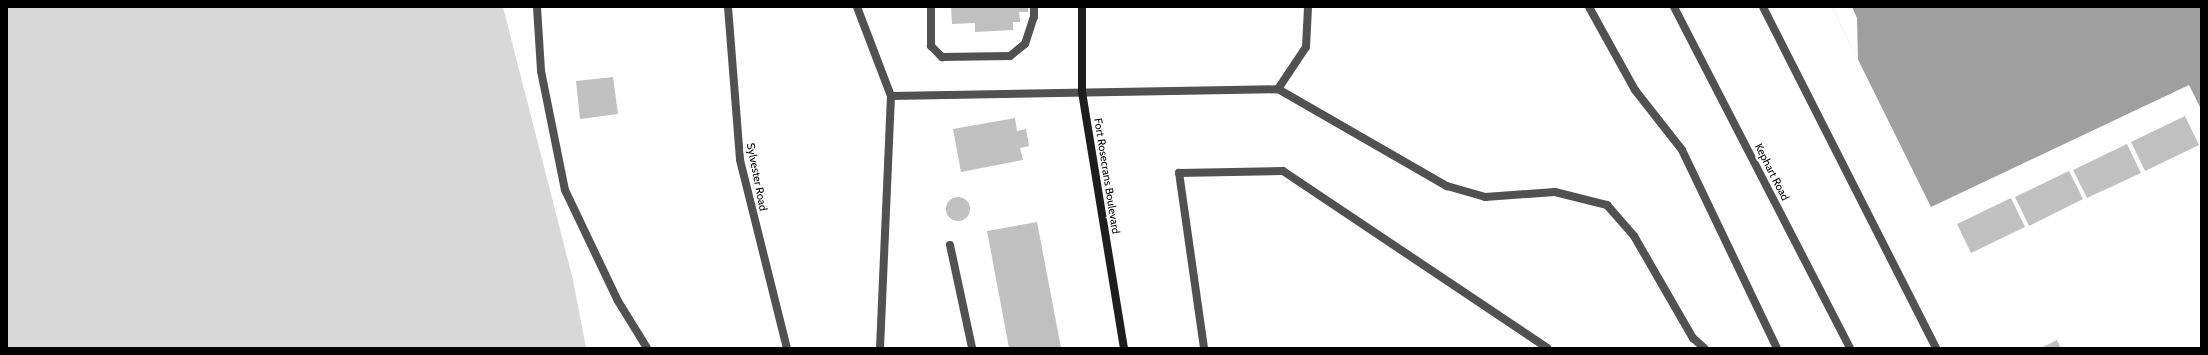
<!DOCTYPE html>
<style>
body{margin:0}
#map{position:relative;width:2208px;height:355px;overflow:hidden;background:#fff;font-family:Cabin,sans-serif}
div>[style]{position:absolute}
.green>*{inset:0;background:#d8d8d8}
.water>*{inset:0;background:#9f9f9f}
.pier>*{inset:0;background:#fff}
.building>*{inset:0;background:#c0c0c0}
.round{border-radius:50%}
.lane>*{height:8px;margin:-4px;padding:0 4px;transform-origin:4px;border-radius:4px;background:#515151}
.street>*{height:8px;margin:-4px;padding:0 4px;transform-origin:4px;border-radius:4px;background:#515151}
.secondary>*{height:8px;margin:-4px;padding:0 4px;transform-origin:4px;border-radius:4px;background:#1e1e1e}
span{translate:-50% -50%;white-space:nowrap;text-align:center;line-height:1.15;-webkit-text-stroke:4px #fff;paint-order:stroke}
.street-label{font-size:11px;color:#000}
.frame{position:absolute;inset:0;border:8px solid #000;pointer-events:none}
</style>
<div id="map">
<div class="green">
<div style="clip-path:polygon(7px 7px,503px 7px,573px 280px,586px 348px,7px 348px)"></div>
</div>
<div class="water">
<div style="clip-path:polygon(1832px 7px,2201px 7px,2201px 109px,2189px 85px,1931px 207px)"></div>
</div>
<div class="pier">
<div style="clip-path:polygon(1832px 7px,1852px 7px,1857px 18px,1858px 60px)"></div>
</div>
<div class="building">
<div style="clip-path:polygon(951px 7px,1028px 7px,1028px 12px,1019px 12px,1020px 22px,1013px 22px,1013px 30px,975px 32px,975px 23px,952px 24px)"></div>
<div style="clip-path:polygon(613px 77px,618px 114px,580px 119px,576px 81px)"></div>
<div style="clip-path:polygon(2185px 116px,2199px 145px,2145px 171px,2131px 142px)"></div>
<div style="clip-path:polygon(1015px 118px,1017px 131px,1026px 129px,1029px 146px,1020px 148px,1023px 160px,961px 172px,953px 129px)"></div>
<div style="clip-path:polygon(2127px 144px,2141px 173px,2087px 198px,2073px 170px)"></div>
<div style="clip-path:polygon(2069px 171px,2083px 199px,2029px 226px,2015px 197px)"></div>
<div class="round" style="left:946px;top:197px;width:24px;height:24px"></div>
<div style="clip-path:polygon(2011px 198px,2025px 227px,1971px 253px,1957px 224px)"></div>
<div style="clip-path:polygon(1037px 222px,1061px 348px,1009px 348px,987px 231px)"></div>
<div style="clip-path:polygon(2057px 340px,2061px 348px,2041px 348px)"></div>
</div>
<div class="lane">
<div style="left:857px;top:7px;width:95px;rotate:69.1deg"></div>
<div style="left:891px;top:96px;width:252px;rotate:92.5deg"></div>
<div style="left:931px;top:7px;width:39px;rotate:90deg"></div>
<div style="left:931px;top:46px;width:16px;rotate:45deg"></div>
<div style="left:942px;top:57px;width:68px;rotate:-0.8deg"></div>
<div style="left:1010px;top:56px;width:19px;rotate:-39deg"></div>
<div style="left:1025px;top:44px;width:28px;rotate:-72deg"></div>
<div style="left:1034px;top:17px;width:10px;rotate:-90deg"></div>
<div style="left:1589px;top:7px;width:95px;rotate:61deg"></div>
<div style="left:1635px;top:90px;width:76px;rotate:51.9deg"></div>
<div style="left:1682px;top:150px;width:220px;rotate:64.4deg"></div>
<div style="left:1763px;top:7px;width:382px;rotate:63.1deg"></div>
<div style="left:1278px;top:89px;width:195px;rotate:29.9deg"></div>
<div style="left:1447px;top:186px;width:40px;rotate:16deg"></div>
<div style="left:1485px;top:197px;width:70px;rotate:-4.1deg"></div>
<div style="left:1555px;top:192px;width:54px;rotate:14deg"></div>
<div style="left:1607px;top:205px;width:41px;rotate:48.9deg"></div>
<div style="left:1634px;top:236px;width:118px;rotate:60deg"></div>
<div style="left:1693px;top:338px;width:15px;rotate:42deg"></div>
<div style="left:891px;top:96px;width:387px;rotate:-1deg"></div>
<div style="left:1278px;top:89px;width:50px;rotate:-56.3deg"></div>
<div style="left:1306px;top:47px;width:40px;rotate:-87.1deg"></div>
<div style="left:950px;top:245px;width:105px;rotate:77.9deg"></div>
<div style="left:1204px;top:348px;width:177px;rotate:-98.1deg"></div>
<div style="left:1179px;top:173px;width:104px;rotate:-1.1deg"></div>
<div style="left:1283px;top:171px;width:318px;rotate:33.8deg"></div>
</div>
<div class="street">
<div style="left:537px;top:7px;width:64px;rotate:86.4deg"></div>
<div style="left:541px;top:71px;width:121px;rotate:78.6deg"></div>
<div style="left:565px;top:190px;width:123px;rotate:64.5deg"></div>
<div style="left:618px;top:301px;width:55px;rotate:58.3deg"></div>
<div style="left:728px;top:7px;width:153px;rotate:85.5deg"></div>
<div style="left:740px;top:160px;width:194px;rotate:76deg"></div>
<div style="left:1674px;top:7px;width:384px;rotate:62.7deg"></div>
</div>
<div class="secondary">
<div style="left:1082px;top:7px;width:85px;rotate:90deg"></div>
<div style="left:1082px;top:92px;width:259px;rotate:80.7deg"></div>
</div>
<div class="street-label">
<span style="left:1772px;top:172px;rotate:63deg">Kephart Road</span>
<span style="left:1107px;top:176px;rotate:81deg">Fort Rosecrans Boulevard</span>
<span style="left:757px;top:177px;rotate:79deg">Sylvester Road</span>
</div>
<div class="frame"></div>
</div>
